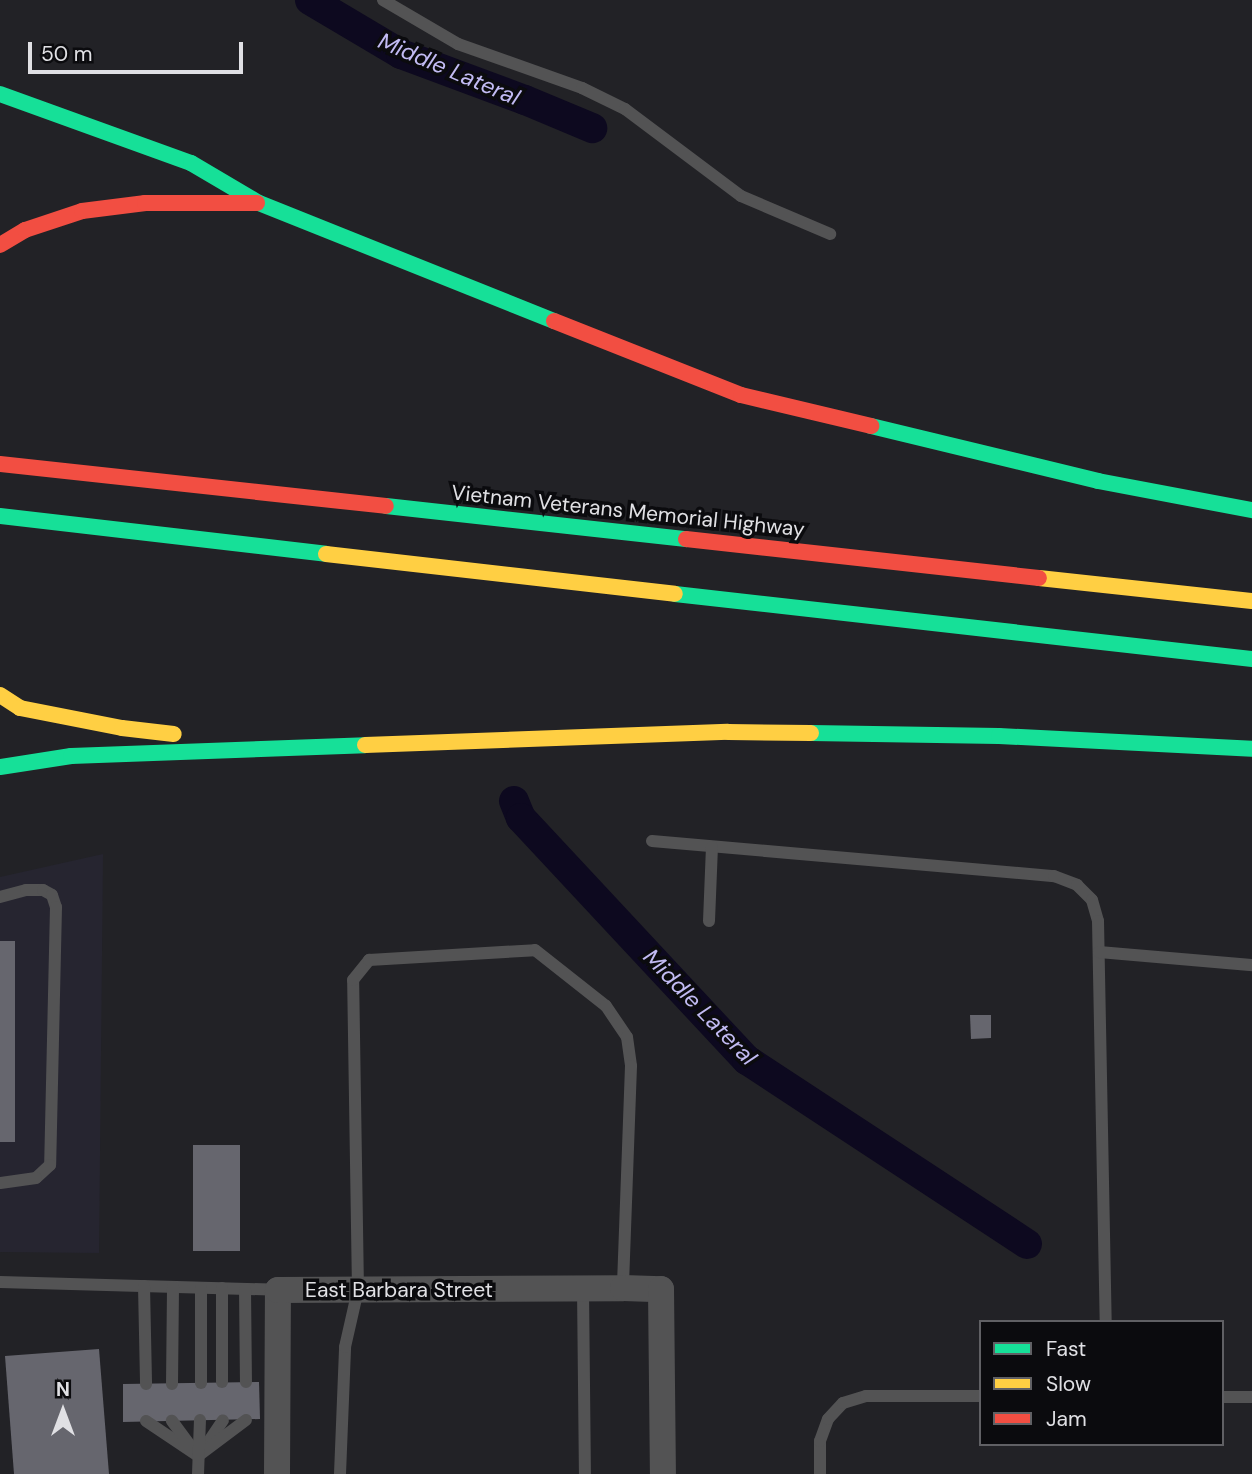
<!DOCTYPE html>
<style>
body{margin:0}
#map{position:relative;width:1252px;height:1474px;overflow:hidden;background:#222226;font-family:"DM Sans",sans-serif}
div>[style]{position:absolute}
.built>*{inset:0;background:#262530}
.canal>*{height:30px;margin:-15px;padding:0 15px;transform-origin:15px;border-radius:15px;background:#0d091f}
.building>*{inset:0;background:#66666e}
.lane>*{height:12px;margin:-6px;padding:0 6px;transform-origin:6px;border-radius:6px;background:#535354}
.street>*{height:26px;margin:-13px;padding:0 13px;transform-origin:13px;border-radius:13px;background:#535354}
.fast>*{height:16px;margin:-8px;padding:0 8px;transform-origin:8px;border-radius:8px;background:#16e098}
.slow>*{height:16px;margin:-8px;padding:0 8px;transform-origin:8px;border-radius:8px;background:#ffcf43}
.jam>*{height:16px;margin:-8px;padding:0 8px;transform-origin:8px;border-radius:8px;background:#f24e42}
span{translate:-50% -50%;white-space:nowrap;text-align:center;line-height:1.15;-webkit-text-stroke:7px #0b0b0e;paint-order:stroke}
.street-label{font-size:21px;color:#e0e0e4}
.water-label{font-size:23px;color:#c2bbf3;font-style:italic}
.legend{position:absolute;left:979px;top:1320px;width:245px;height:126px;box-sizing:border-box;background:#0b0b0e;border:2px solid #606064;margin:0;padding:9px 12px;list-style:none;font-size:21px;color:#e0e0e4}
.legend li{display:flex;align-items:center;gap:14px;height:35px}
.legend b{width:35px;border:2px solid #606064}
.north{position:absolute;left:28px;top:1376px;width:70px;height:70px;-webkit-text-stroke:5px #0b0b0e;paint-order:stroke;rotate:0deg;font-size:19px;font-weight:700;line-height:28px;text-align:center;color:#e0e0e4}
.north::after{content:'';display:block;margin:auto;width:24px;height:32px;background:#e0e0e4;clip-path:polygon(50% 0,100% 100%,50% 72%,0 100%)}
.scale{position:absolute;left:28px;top:42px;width:215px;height:32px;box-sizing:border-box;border:4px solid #e0e0e4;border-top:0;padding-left:9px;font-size:21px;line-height:24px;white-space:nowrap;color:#e0e0e4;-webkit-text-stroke:5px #0b0b0e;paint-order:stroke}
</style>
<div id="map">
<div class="built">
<div style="clip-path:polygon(103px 854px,99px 1253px,0 1252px,0 877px)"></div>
</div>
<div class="canal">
<div style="left:310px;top:0;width:106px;rotate:30.7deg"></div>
<div style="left:401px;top:54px;width:132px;rotate:20.4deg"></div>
<div style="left:525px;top:100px;width:73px;rotate:22.7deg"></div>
<div style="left:514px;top:801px;width:18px;rotate:68deg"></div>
<div style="left:521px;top:818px;width:331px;rotate:47deg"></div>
<div style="left:747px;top:1060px;width:335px;rotate:33.3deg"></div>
</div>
<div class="building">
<div style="clip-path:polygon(0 941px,15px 941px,15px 1142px,0 1142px)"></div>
<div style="clip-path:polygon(970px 1015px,991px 1015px,991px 1038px,971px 1039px)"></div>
<div style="clip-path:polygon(193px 1145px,240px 1145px,240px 1251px,193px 1251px)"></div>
<div style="clip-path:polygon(99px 1349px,109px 1474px,14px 1474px,5px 1356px)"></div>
<div style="clip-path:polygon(259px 1382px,260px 1419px,123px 1422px,123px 1384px)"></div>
</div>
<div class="lane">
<div style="left:383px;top:0;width:87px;rotate:30.4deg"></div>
<div style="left:458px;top:44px;width:132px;rotate:19.5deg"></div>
<div style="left:582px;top:88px;width:48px;rotate:26deg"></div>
<div style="left:625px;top:109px;width:145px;rotate:36.9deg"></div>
<div style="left:741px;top:196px;width:97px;rotate:23.1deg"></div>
<div style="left:652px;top:841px;width:404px;rotate:5deg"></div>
<div style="left:1054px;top:876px;width:25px;rotate:21deg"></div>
<div style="left:1077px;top:885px;width:21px;rotate:45deg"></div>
<div style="left:1092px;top:900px;width:22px;rotate:74deg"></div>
<div style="left:1098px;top:921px;width:401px;rotate:88.9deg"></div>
<div style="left:0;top:897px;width:27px;rotate:-15deg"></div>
<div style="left:26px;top:890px;width:17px"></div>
<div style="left:43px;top:890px;width:10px;rotate:29deg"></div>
<div style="left:52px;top:895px;width:13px;rotate:72deg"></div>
<div style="left:56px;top:907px;width:258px;rotate:91.3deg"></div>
<div style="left:50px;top:1165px;width:19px;rotate:137deg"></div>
<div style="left:36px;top:1178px;width:36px;rotate:172deg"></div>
<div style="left:709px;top:921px;width:74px;rotate:-87.7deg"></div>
<div style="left:1099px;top:952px;width:154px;rotate:4.9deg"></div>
<div style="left:0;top:1282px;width:278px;rotate:1.6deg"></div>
<div style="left:144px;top:1286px;width:98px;rotate:88.8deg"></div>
<div style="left:201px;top:1288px;width:95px;rotate:90deg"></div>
<div style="left:222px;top:1288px;width:94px;rotate:90deg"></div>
<div style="left:245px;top:1289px;width:93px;rotate:89.4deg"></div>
<div style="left:583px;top:1289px;width:185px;rotate:89.4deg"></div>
<div style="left:172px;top:1384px;width:97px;rotate:-89.4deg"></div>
<div style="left:1222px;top:1397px;width:30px"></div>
<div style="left:146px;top:1421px;width:63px;rotate:33.9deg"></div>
<div style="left:198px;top:1456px;width:44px;rotate:-126.6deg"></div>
<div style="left:205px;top:1447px;width:32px;rotate:-56deg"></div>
<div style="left:198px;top:1456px;width:60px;rotate:-36.9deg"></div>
<div style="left:198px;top:1474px;width:54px;rotate:-87.9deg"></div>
<div style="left:340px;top:1474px;width:127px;rotate:-87.7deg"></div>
<div style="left:345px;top:1347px;width:58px;rotate:-77.2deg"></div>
<div style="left:358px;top:1290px;width:310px;rotate:-90.9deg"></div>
<div style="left:353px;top:980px;width:26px;rotate:-51deg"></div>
<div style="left:369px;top:960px;width:166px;rotate:-3.4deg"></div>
<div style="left:535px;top:950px;width:90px;rotate:38.3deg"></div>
<div style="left:606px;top:1006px;width:37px;rotate:56deg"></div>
<div style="left:627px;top:1037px;width:29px;rotate:82deg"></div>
<div style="left:631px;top:1066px;width:222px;rotate:92.1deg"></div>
<div style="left:820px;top:1474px;width:33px;rotate:-90deg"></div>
<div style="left:820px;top:1441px;width:23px;rotate:-70deg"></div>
<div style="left:828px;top:1419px;width:22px;rotate:-47deg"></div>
<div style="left:843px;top:1403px;width:24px;rotate:-17deg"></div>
<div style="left:866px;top:1396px;width:115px"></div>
</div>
<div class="street">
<div style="left:277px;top:1474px;width:184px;rotate:-89.7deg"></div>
<div style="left:278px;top:1290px;width:345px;rotate:-0.3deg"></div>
<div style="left:623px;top:1288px;width:38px;rotate:2deg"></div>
<div style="left:661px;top:1289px;width:185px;rotate:89.4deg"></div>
</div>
<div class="fast">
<div style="left:0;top:94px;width:203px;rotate:19.9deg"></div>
<div style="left:191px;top:163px;width:79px;rotate:30.5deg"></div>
<div style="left:259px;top:203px;width:318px;rotate:21.8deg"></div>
<div style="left:871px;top:426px;width:234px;rotate:13.6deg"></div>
<div style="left:1098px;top:481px;width:157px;rotate:10.7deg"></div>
<div style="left:386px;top:506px;width:302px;rotate:6.3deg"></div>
<div style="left:0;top:516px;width:328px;rotate:6.6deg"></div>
<div style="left:675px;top:594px;width:581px;rotate:6.43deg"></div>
<div style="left:811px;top:733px;width:188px;rotate:0.9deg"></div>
<div style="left:999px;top:736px;width:253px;rotate:2.9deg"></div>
<div style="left:0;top:767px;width:72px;rotate:-8.8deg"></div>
<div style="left:71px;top:756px;width:294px;rotate:-2.1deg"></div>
</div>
<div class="slow">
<div style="left:326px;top:554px;width:351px;rotate:6.5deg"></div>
<div style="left:1039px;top:578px;width:214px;rotate:6.2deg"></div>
<div style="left:0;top:695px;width:24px;rotate:33deg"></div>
<div style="left:20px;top:708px;width:104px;rotate:11.1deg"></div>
<div style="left:122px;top:728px;width:52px;rotate:6.6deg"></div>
<div style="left:365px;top:745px;width:363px;rotate:-2.1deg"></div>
<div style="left:728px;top:732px;width:83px;rotate:0.7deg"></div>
</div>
<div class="jam">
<div style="left:0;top:245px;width:29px;rotate:-31deg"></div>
<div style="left:25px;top:230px;width:60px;rotate:-18.4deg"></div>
<div style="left:82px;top:211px;width:64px;rotate:-7.2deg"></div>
<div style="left:145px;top:203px;width:112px"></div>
<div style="left:554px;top:321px;width:201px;rotate:21.6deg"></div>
<div style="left:741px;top:395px;width:134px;rotate:13.4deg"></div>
<div style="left:0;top:464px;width:388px;rotate:6.2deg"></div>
<div style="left:686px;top:539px;width:355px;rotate:6.3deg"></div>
</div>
<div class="street-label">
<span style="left:628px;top:511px;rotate:6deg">Vietnam Veterans Memorial Highway</span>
<span style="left:399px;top:1290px">East Barbara Street</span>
</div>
<div class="water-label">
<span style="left:449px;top:69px;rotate:23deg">Middle Lateral</span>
<span style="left:700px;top:1007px;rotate:46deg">Middle Lateral</span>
</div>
<ul class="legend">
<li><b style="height:9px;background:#16e098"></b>Fast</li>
<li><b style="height:9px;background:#ffcf43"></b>Slow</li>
<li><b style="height:9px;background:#f24e42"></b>Jam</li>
</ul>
<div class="north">N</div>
<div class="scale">50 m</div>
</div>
